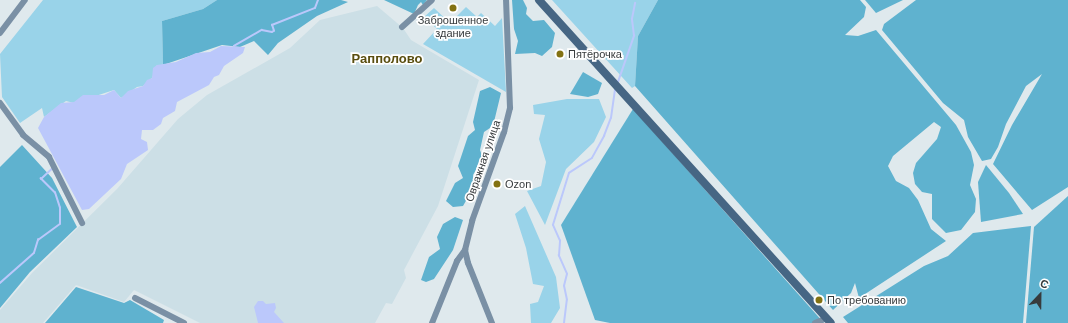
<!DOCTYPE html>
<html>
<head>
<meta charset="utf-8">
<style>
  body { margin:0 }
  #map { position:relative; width:1068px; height:323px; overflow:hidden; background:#dfe9ed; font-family:Helvetica,sans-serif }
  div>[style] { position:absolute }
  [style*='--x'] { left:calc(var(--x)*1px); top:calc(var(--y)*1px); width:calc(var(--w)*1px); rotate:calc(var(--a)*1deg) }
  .built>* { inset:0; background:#ccdfe6 }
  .green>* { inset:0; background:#99d3e9 }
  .forest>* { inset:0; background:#5fb2cf }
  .water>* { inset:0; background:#bbc8fb }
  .stream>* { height:1.5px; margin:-0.75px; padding:0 0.75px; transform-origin:0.75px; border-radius:0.75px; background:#bbc8fb }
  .street>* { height:6px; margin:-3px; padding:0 3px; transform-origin:3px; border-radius:3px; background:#7a90a5 }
  .secondary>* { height:8px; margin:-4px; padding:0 4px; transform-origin:4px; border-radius:4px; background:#466684 }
  .dots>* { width:11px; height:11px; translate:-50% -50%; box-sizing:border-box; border:2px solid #fff; border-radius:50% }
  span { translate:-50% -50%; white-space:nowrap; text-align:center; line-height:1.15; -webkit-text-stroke:3.5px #fff; paint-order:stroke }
  .poi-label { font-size:11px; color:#373b3d }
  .left { translate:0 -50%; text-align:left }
  .street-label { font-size:11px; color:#373b3d }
  .quarter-label { font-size:13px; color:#5a4e0f; font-weight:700 }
  .north { position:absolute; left:1020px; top:275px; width:40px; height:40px; -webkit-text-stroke:3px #fff; paint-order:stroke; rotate:22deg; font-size:11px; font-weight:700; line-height:16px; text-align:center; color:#373b3d }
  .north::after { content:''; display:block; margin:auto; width:14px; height:18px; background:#373b3d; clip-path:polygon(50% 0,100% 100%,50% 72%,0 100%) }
</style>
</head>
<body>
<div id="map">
  <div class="built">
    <div style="clip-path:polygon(377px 6px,403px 28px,411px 40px,479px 80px,438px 206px,404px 270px,406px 278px,392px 304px,386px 303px,375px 323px,200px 323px,134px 290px,124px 302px,76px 285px,43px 323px,0 323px,0 310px,32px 273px,117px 189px,178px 119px,207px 95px,290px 48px,320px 20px)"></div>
  </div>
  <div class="green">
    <div style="clip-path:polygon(43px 0,217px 0,203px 9px,162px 21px,163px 65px,157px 65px,152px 78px,143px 86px,137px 87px,121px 98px,114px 90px,74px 103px,66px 101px,44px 117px,42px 108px,20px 123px,2px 97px,0 54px)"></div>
    <div style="clip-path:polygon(552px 0,658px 0,638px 36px,635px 86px,632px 88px)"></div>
    <div style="clip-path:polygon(466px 7px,477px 17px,481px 13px,495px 26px,502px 18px,506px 92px,423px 44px,437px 29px,424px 17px,434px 8px,450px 23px)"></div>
    <div style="clip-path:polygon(567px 99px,599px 99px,606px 117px,594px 142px,566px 169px,545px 225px,527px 191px,541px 186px,546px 162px,539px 139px,545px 115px,534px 114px,533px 105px)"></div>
    <div style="clip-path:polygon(525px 206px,556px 277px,560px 308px,551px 323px,531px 323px,530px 304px,538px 302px,544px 286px,533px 284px,526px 248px,515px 214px)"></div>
  </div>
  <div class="forest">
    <div style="clip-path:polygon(217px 0,341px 0,348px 2px,317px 16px,278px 43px,268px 55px,254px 41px,240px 47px,222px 45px,163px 65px,162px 21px,203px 9px)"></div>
    <div style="clip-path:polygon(384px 0,427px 0,423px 5px,421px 2px,418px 5px,414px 14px)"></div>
    <div style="clip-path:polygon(512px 0,523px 0,527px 8px,526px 14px,533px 21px,544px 20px,555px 33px,552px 47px,542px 56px,535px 53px,515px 54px,518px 41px,514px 29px)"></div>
    <div style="clip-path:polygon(658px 0,860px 0,866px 7px,864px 17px,845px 35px,858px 36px,876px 30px,956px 125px,971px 152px,974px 165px,970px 185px,976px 199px,975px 212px,961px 230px,946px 233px,932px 219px,932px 194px,922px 192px,915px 184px,913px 173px,916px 163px,937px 139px,941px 127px,934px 122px,893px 156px,888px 166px,896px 181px,909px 188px,918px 200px,931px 229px,946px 241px,859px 298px,855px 283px,851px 293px,833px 310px,635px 86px,638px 36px)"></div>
    <div style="clip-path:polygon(865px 0,903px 0,876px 13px)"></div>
    <div style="clip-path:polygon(916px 0,1068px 0,1068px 187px,1032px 210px,993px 164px,1012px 125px,1042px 74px,1026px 86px,1006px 124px,998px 147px,991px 159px,982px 161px,968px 137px,964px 120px,943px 103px,882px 30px,884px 24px)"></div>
    <div style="clip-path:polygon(583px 72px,602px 83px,598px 94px,588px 97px,570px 94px)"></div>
    <div style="clip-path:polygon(490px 87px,501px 93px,493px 126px,484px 132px,480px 150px,483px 158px,473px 175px,475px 185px,463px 206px,453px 207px,446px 201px,455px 183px,463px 178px,458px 166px,468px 136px,475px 130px,473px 122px,480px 91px)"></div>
    <div style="clip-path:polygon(633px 109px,824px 323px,610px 323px,595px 320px,561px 225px)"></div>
    <div style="clip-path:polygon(22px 145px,52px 178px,77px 227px,30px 272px,0 308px,0 167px)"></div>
    <div style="clip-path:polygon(986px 165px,1009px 193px,1023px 214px,981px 222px,978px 182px)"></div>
    <div style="clip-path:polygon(1068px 196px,1068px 323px,1026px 323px,1034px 227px)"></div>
    <div style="clip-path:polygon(455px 217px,463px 220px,453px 250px,434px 279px,426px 282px,421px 280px,429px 257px,440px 249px,437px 237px,443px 224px)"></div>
    <div style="clip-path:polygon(1031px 226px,1023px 323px,848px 323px,843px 317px,924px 266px,948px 256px,973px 233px)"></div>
    <div style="clip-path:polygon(76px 287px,124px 303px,130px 300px,164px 320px,163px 323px,45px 323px)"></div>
  </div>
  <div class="water">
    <div style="clip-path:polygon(221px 46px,245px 47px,243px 53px,224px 66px,219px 75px,214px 77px,209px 85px,177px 102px,175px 111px,163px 118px,161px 124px,153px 130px,142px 130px,141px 139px,147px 142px,148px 150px,127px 164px,121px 179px,89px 209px,82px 210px,38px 128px,44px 117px,61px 103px,74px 102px,83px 95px,104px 95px,114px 90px,121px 98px,128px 91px,143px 86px,147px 80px,152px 78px,153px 68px,157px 65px,176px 62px,196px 53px,210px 52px)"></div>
    <div style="clip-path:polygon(258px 301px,263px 301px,266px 304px,275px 303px,276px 308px,274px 312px,284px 323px,258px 323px,254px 307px)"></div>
  </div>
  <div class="stream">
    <div style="--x:234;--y:46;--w:32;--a:-30"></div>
    <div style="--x:262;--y:30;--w:10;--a:11"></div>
    <div style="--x:272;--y:32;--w:2;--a:-27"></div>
    <div style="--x:274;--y:31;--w:6;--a:-108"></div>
    <div style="--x:272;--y:25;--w:46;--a:-21.6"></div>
    <div style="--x:315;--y:8;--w:9;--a:-69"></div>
    <div style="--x:618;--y:82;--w:49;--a:-70.8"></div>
    <div style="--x:634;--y:36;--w:17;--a:-97"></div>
    <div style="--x:632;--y:19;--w:16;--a:-79"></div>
    <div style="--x:0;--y:283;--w:45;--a:-41.4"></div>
    <div style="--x:34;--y:253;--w:14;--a:-73"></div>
    <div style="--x:38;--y:240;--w:27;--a:-36"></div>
    <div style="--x:60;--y:224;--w:16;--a:-90"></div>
    <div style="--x:60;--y:208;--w:16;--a:-108"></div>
    <div style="--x:55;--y:193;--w:20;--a:-135"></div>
    <div style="--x:41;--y:179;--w:16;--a:-43"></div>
    <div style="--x:564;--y:323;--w:23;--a:-83"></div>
    <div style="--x:567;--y:300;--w:14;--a:-102"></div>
    <div style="--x:564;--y:286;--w:12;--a:-76"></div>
    <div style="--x:567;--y:274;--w:20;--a:-114"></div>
    <div style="--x:559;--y:256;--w:15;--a:-86"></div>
    <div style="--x:560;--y:241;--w:17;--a:-114"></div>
    <div style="--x:553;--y:225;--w:54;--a:-72.9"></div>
    <div style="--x:569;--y:173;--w:27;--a:-33"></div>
    <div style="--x:592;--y:158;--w:25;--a:-61"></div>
    <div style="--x:604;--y:136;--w:19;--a:-69"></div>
    <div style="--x:611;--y:118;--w:29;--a:-82"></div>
  </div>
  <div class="street">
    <div style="--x:402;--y:27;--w:40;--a:-42"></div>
    <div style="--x:0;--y:33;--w:41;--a:-52.9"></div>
    <div style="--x:0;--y:103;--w:39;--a:54"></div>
    <div style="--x:23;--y:135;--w:34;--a:40"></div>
    <div style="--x:49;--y:157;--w:74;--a:63.4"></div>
    <div style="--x:135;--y:298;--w:55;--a:27"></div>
    <div style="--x:432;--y:323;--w:67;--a:-68"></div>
    <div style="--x:457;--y:261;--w:14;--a:-54"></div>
    <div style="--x:492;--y:323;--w:65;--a:-111.8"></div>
    <div style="--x:468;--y:263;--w:13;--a:-103"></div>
    <div style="--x:465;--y:250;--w:30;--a:-76"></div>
    <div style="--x:472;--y:221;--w:95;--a:-70.2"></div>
    <div style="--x:504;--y:132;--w:25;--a:-76"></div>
    <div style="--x:510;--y:108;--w:108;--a:-92.1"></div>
    <div style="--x:815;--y:323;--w:13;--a:-23"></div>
  </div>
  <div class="secondary">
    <div style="--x:539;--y:0;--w:435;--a:47.9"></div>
  </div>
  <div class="dots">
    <div style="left:453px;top:8px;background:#837213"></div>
    <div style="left:560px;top:54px;background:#837213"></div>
    <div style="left:497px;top:184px;background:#837213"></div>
    <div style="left:819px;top:300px;background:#837213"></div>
  </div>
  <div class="poi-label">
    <span style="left:453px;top:27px">Заброшенное<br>здание</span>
    <span class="left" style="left:568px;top:54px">Пятёрочка</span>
    <span class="left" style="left:505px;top:184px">Ozon</span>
    <span class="left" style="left:827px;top:300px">По требованию</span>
  </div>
  <div class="street-label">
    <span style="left:483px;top:161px;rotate:-71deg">Овражная улица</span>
  </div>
  <div class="quarter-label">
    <span style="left:387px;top:59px">Рапполово</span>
  </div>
  <div class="north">С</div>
</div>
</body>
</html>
